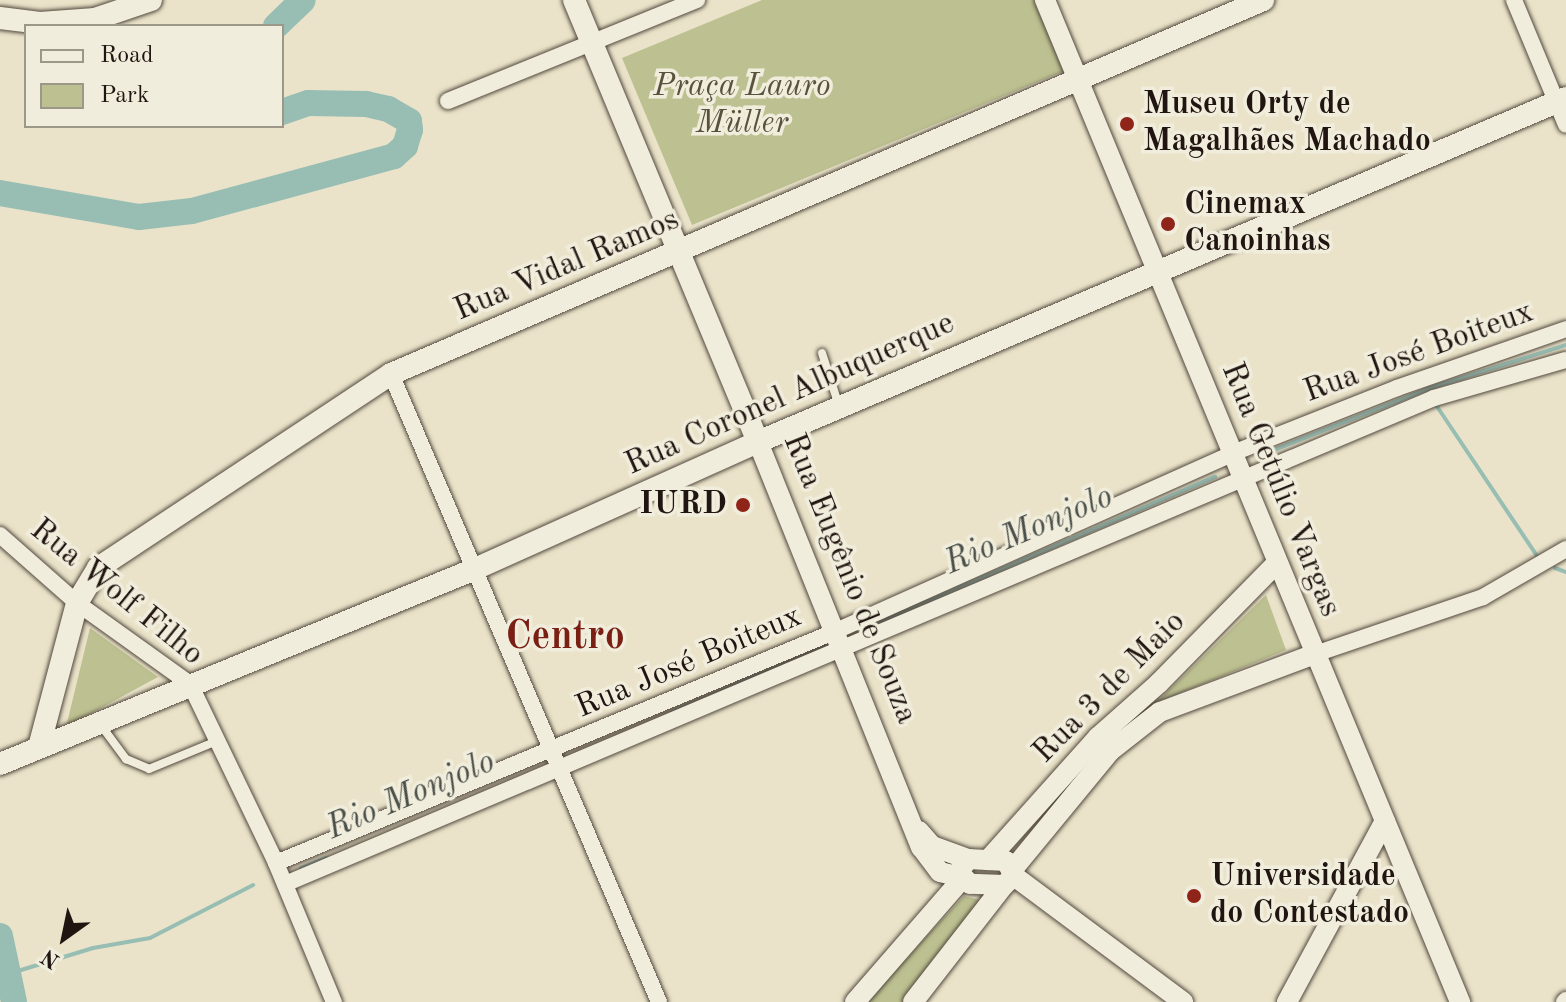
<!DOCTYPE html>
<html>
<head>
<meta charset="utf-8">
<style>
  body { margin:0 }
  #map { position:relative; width:1566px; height:1002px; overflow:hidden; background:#eae3c9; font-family:"Old Standard TT",serif }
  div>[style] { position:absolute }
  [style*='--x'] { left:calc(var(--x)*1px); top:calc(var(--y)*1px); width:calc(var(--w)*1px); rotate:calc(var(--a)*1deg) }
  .green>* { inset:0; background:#bdc191 }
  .stream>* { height:4px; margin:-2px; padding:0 2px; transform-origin:2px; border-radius:2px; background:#98beb4 }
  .river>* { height:26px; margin:-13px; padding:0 13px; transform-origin:13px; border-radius:13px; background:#98beb4 }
  .roads { filter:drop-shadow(0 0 2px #52483e) drop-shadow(0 0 2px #52483e) }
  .service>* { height:8px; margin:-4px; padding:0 4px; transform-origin:4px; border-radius:4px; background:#f1eddc }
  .minor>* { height:16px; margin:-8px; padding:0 8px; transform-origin:8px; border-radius:8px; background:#f1eddc }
  .tertiary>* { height:20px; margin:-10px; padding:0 10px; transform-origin:10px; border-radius:10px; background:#f1eddc }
  .secondary>* { height:22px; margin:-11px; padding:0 11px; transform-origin:11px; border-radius:11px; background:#f1eddc }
  .dots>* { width:22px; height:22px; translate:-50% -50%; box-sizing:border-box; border:4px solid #f1eddc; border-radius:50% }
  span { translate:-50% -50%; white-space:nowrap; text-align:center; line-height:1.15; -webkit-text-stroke:7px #f1eddc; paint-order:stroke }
  .park-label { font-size:32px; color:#57513d; font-style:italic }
  .poi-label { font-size:32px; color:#201510; font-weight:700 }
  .left { translate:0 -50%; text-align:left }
  .right { translate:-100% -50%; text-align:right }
  .street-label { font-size:32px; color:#201510 }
  .water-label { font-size:34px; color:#4a5049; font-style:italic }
  .district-label { font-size:40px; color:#7a1f14; font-weight:700 }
  .legend { position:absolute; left:24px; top:24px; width:260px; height:104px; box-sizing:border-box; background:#f1eddc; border:2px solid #9d978a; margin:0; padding:10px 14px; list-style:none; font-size:24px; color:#201510 }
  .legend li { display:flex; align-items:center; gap:16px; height:40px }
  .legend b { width:40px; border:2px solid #9d978a }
  .north { position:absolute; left:24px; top:898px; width:80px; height:80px; -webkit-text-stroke:6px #f1eddc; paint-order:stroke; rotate:213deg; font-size:22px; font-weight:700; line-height:32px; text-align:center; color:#201510 }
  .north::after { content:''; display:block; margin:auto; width:28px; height:36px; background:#201510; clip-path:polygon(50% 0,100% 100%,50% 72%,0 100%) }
</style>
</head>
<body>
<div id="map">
  <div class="green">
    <div style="clip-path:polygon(762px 0,1034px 0,1064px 71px,692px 225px,622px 58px)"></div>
    <div style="clip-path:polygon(1266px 595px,1286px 650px,1156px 703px)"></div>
    <div style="clip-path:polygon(90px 628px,158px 677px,66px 727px)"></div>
    <div style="clip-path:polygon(964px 896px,980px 900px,903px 1002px,866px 1002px)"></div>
  </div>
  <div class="stream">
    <div style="--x:1436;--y:405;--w:182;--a:56.2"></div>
    <div style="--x:1259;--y:456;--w:181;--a:-21.7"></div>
    <div style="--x:1427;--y:389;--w:146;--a:-17.6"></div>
    <div style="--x:1555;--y:568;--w:12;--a:20"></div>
    <div style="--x:861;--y:630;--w:386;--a:-23.4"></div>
    <div style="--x:672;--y:712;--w:166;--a:-23"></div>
    <div style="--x:301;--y:868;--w:27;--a:-22"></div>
    <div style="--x:8;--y:974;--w:89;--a:-17"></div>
    <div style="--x:93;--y:948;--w:58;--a:-10"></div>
    <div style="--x:150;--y:938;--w:116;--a:-27.2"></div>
  </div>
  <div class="river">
    <div style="--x:276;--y:26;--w:37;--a:-44"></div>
    <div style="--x:0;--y:193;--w:141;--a:9.8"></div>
    <div style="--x:139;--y:217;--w:53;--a:-6.5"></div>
    <div style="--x:192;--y:211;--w:209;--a:-15.2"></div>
    <div style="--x:394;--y:156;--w:15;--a:-42"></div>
    <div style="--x:405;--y:146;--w:17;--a:-73"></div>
    <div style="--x:410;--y:130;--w:9;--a:-96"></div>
    <div style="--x:409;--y:121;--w:24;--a:-150"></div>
    <div style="--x:388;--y:109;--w:23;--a:-167"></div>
    <div style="--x:366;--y:104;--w:58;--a:-179"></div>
    <div style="--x:308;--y:103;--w:28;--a:161"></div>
    <div style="--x:0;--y:936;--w:67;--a:78"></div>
  </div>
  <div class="roads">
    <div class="service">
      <div style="--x:822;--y:353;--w:56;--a:72.2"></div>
      <div style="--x:100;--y:724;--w:44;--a:53.4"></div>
      <div style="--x:126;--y:759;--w:25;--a:23"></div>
      <div style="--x:149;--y:769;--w:74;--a:-22.4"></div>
    </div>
    <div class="minor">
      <div style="--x:1514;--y:0;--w:135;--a:67.4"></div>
      <div style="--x:448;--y:101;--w:269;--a:-22.1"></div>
      <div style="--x:391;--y:374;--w:683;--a:66.89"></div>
      <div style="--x:0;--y:535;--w:103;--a:41.4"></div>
      <div style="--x:77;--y:603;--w:139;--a:35.6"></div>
      <div style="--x:190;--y:684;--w:199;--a:64.3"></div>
      <div style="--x:276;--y:863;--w:151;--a:67.4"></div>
      <div style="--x:1315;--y:654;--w:177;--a:-18.7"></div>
      <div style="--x:1483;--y:597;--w:96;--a:-30"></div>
      <div style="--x:276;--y:863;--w:606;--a:-22.5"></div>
      <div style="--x:836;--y:631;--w:435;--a:-24.1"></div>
      <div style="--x:1233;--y:453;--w:176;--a:-21.6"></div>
      <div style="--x:1397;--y:388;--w:179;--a:-19.2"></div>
      <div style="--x:285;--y:884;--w:1248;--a:-22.93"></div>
      <div style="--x:1434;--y:398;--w:137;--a:-16.1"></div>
      <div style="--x:1564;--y:1002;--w:3;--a:-45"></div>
    </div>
    <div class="tertiary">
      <div style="--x:1045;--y:0;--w:1085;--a:67.5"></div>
      <div style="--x:758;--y:442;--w:437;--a:68.1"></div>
      <div style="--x:921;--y:847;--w:31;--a:53"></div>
      <div style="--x:940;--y:872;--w:22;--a:13"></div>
      <div style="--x:919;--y:831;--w:20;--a:49"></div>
      <div style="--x:932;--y:846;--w:38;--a:20"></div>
      <div style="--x:968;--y:859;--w:38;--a:3"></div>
      <div style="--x:1006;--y:861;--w:17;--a:62"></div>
      <div style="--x:1014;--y:876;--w:13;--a:138"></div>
      <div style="--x:1004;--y:885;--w:34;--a:-178"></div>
      <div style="--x:970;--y:884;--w:16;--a:-133"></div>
      <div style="--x:959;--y:872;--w:16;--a:-55"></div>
      <div style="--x:988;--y:860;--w:165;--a:-48.2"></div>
      <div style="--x:1098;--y:737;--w:81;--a:-41.5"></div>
      <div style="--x:1159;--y:683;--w:168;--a:-45.5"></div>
      <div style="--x:1014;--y:868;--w:151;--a:-50.6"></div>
      <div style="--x:1110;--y:751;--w:63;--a:-38"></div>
      <div style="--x:1160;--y:712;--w:165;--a:-20.5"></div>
      <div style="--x:1014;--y:876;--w:211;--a:36.7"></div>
      <div style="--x:855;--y:1002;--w:163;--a:-49"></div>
      <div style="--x:913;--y:1002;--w:148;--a:-52.1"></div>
      <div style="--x:1287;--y:1002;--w:206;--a:-61.6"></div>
    </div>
    <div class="secondary">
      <div style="--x:574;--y:0;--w:479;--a:67.4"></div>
      <div style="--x:0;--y:18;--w:40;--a:7.1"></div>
      <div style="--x:40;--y:23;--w:55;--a:-4.2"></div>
      <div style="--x:95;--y:19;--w:59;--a:-18.7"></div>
      <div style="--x:39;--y:747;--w:149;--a:-75.2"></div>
      <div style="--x:77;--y:603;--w:41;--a:-59"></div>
      <div style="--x:98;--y:568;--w:351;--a:-33.5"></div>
      <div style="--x:391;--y:374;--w:949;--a:-23.21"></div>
      <div style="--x:0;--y:764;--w:513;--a:-22.32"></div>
      <div style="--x:475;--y:569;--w:310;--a:-24.2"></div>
      <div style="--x:758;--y:442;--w:878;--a:-23.06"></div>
    </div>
  </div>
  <div class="dots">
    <div style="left:1127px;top:124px;background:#8f2418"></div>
    <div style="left:1168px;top:224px;background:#8f2418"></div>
    <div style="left:743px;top:505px;background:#8f2418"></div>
    <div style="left:1194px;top:896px;background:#8f2418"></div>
  </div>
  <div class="park-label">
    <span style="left:742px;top:106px">Praça Lauro<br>Müller</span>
  </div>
  <div class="poi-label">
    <span class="left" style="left:1143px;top:124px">Museu Orty de<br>Magalhães Machado</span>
    <span class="left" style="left:1184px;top:224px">Cinemax<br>Canoinhas</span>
    <span class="right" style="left:727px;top:505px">IURD</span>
    <span class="left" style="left:1210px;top:896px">Universidade<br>do Contestado</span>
  </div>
  <div class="street-label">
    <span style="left:567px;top:266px;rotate:-23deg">Rua Vidal Ramos</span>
    <span style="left:1419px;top:353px;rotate:-20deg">Rua José Boiteux</span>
    <span style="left:790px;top:395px;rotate:-24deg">Rua Coronel Albuquerque</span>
    <span style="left:1280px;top:490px;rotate:68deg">Rua Getúlio Vargas</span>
    <span style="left:849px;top:579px;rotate:68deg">Rua Eugênio de Souza</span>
    <span style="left:116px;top:593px;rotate:39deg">Rua Wolf Filho</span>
    <span style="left:689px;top:663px;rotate:-23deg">Rua José Boiteux</span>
    <span style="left:1110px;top:688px;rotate:-45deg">Rua 3 de Maio</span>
  </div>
  <div class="water-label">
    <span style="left:1029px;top:531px;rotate:-23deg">Rio Monjolo</span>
    <span style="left:411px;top:796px;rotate:-23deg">Rio Monjolo</span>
  </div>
  <div class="district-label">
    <span style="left:565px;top:638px">Centro</span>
  </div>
  <ul class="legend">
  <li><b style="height:10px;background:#f1eddc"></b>Road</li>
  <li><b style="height:22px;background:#bdc191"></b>Park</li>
  </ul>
  <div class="north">N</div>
</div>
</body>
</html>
